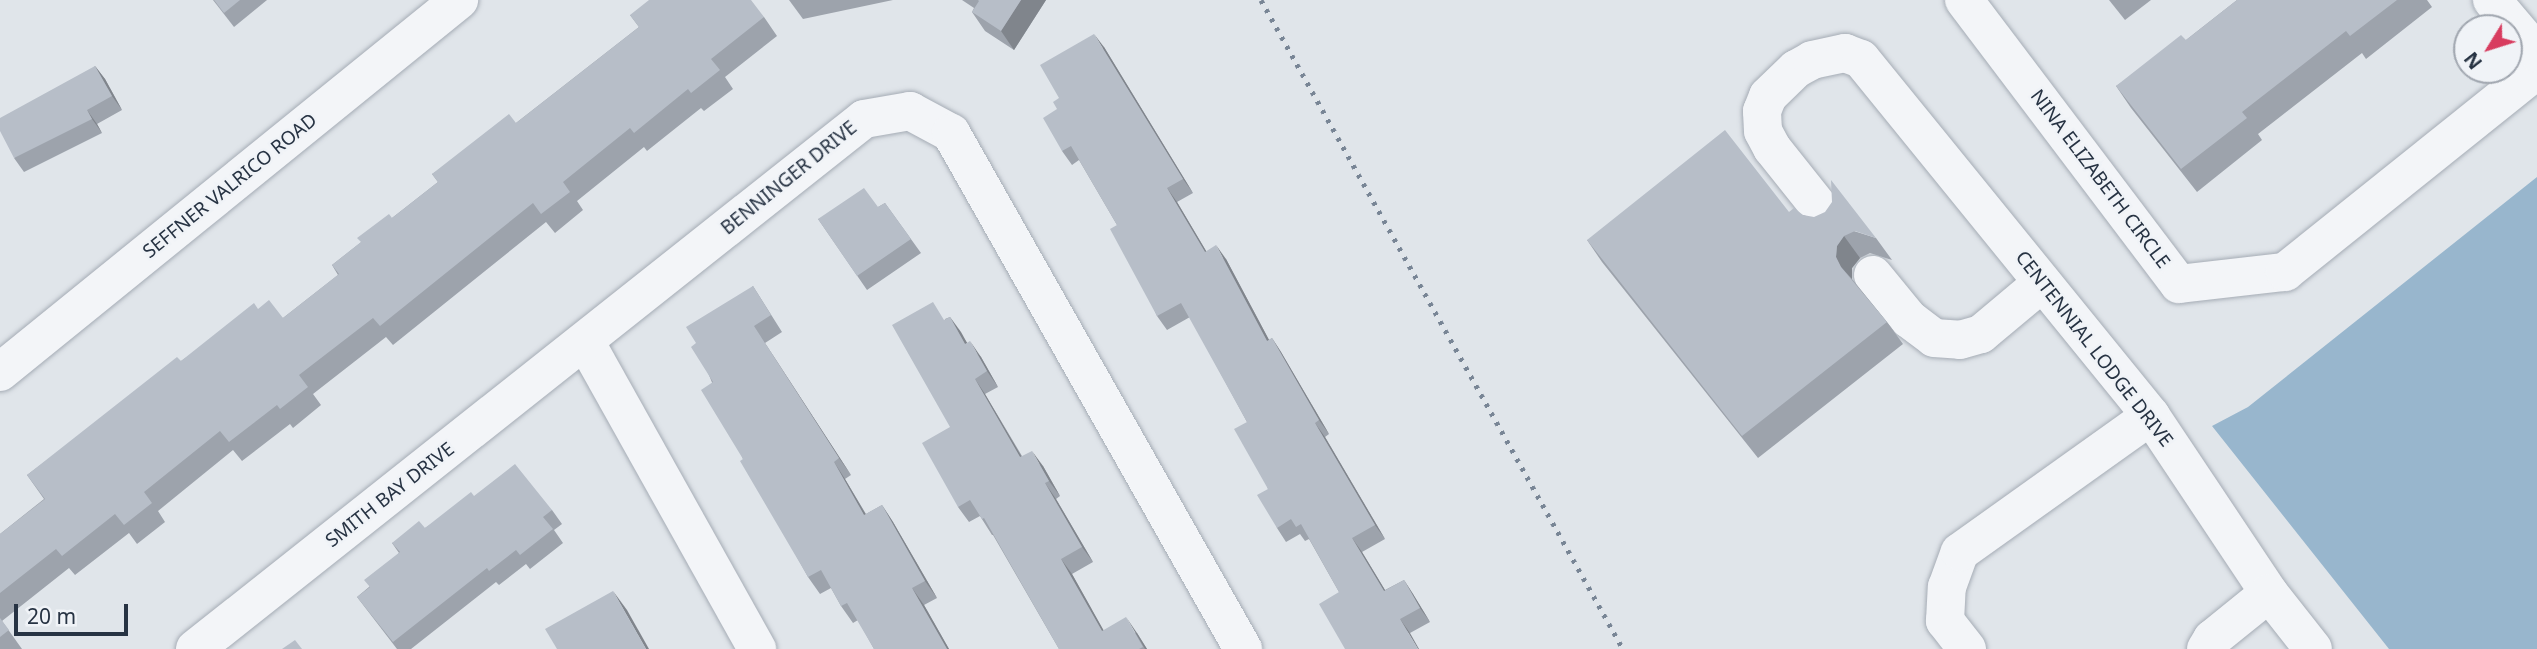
<!DOCTYPE html>
<html>
<head>
<meta charset="utf-8">
<style>
  body { margin:0 }
  #map { position:relative; width:2537px; height:649px; overflow:hidden; background:#e0e5ea; font-family:"Noto Sans",sans-serif }
  div>[style] { position:absolute }
  [style*='--x'] { left:calc(var(--x)*1px); top:calc(var(--y)*1px); width:calc(var(--w)*1px); rotate:calc(var(--a)*1deg) }
  .water>* { inset:0; background:#98b6cd }
  .roads { filter:drop-shadow(0 0 2px #a5acb5) drop-shadow(0 0 2px #a5acb5) }
  .minor>* { height:38px; margin:-19px; padding:0 19px; transform-origin:19px; border-radius:19px; background:#f3f5f8 }
  .rail>* { height:5px; margin-top:-2.5px; transform-origin:0; background:repeating-linear-gradient(90deg,#788595 0 3.5px,transparent 0 10.5px) }
  .wall>* { inset:0; background:#9da3ac }
  .shaded-wall>* { inset:0; background:#80858c }
  .building>* { inset:0; background:#b7bec8 }
  span { translate:-50% -50%; white-space:nowrap; text-align:center; line-height:1.15; -webkit-text-stroke:5px #f0f3f7; paint-order:stroke }
  .street-label { font-size:19px; color:#273343 }
  .north { position:absolute; left:2453px; top:14px; width:70px; height:70px; box-sizing:border-box; background:#f0f3f7; border:2px solid #a0a6af; border-radius:50%; rotate:232deg; font-size:19px; font-weight:700; line-height:28px; text-align:center; color:#273343 }
  .north::after { content:''; display:block; margin:auto; width:24px; height:32px; background:#d83c5f; clip-path:polygon(50% 0,100% 100%,50% 72%,0 100%) }
  .scale { position:absolute; left:14px; top:604px; width:114px; height:32px; box-sizing:border-box; border:4px solid #273343; border-top:0; padding-left:9px; font-size:21px; line-height:24px; white-space:nowrap; color:#273343; -webkit-text-stroke:5px #f0f3f7; paint-order:stroke }
</style>
</head>
<body>
<div id="map">
  <div class="water">
    <div style="clip-path:polygon(2537px 177px,2537px 649px,2389px 649px,2212px 426px,2248px 407px)"></div>
  </div>
  <div class="roads">
    <div class="minor">
      <div style="--x:1964;--y:0;--w:356;--a:52.9"></div>
      <div style="--x:2179;--y:284;--w:107;--a:-6.5"></div>
      <div style="--x:2285;--y:272;--w:323;--a:-38.7"></div>
      <div style="--x:2492;--y:0;--w:70;--a:49.7"></div>
      <div style="--x:1827;--y:217;--w:88;--a:-128.6"></div>
      <div style="--x:1772;--y:148;--w:19;--a:-118"></div>
      <div style="--x:1763;--y:131;--w:20;--a:-93"></div>
      <div style="--x:1762;--y:111;--w:16;--a:-68"></div>
      <div style="--x:1768;--y:96;--w:39;--a:-44"></div>
      <div style="--x:1796;--y:69;--w:18;--a:-29"></div>
      <div style="--x:1812;--y:60;--w:34;--a:-12"></div>
      <div style="--x:1845;--y:53;--w:17;--a:21"></div>
      <div style="--x:1861;--y:59;--w:460;--a:50.9"></div>
      <div style="--x:2151;--y:416;--w:213;--a:56.3"></div>
      <div style="--x:2269;--y:593;--w:71;--a:51.8"></div>
      <div style="--x:1873;--y:275;--w:57;--a:50.7"></div>
      <div style="--x:1909;--y:319;--w:31;--a:37"></div>
      <div style="--x:1934;--y:338;--w:26;--a:4"></div>
      <div style="--x:1960;--y:340;--w:22;--a:-16"></div>
      <div style="--x:1981;--y:334;--w:80;--a:-39.9"></div>
      <div style="--x:585;--y:341;--w:353;--a:60.8"></div>
      <div style="--x:0;--y:372;--w:591;--a:-39.02"></div>
      <div style="--x:195;--y:649;--w:853;--a:-38.39"></div>
      <div style="--x:864;--y:119;--w:47;--a:-9.9"></div>
      <div style="--x:910;--y:111;--w:47;--a:28.2"></div>
      <div style="--x:951;--y:133;--w:593;--a:60.49"></div>
      <div style="--x:1967;--y:649;--w:36;--a:-128"></div>
      <div style="--x:1945;--y:621;--w:34;--a:-87"></div>
      <div style="--x:1947;--y:587;--w:37;--a:-70"></div>
      <div style="--x:1960;--y:552;--w:234;--a:-35.5"></div>
      <div style="--x:2206;--y:649;--w:12;--a:-59"></div>
      <div style="--x:2212;--y:639;--w:73;--a:-38.9"></div>
    </div>
  </div>
  <div class="rail">
    <div style="--x:1261;--y:0;--w:743;--a:60.85"></div>
  </div>
  <div class="wall">
    <div style="clip-path:polygon(213px 0,267px 0,234px 27px)"></div>
    <div style="clip-path:polygon(789px 0,893px 0,803px 19px)"></div>
    <div style="clip-path:polygon(962px 0,1046px 0,1014px 50px,985px 31px,972px 12px,974px 8px)"></div>
    <div style="clip-path:polygon(2109px 0,2151px 0,2125px 20px)"></div>
    <div style="clip-path:polygon(2237px 0,2427px 0,2432px 7px,2366px 59px,2362px 53px,2258px 134px,2262px 140px,2197px 192px,2131px 108px,2116px 86px,2186px 40px)"></div>
    <div style="clip-path:polygon(630px 15px,764px 17px,777px 36px,725px 77px,733px 89px,704px 111px,701px 108px,647px 151px,644px 147px,577px 201px,583px 210px,555px 233px,546px 222px,393px 345px,386px 337px,313px 394px,321px 405px,293px 428px,290px 424px,242px 461px,233px 450px,158px 511px,165px 522px,137px 544px,129px 533px,75px 575px,69px 568px,2px 621px,22px 649px,0 649px,0 534px,44px 499px,27px 475px,181px 361px,258px 309px,283px 318px,338px 275px,332px 265px,438px 182px,432px 174px,516px 123px,639px 27px)"></div>
    <div style="clip-path:polygon(1104px 47px,1193px 193px,1177px 202px,1206px 251px,1226px 259px,1269px 340px,1272px 338px,1281px 352px,1329px 434px,1325px 437px,1385px 539px,1362px 552px,1385px 590px,1404px 580px,1413px 594px,1430px 622px,1410px 633px,1339px 592px,1309px 539px,1305px 541px,1300px 534px,1286px 542px,1277px 528px,1268px 489px,1247px 422px,1190px 317px,1167px 330px,1157px 316px,1117px 225px,1079px 160px,1072px 165px,1062px 151px,1057px 109px,1059px 98px)"></div>
    <div style="clip-path:polygon(95px 66px,105px 79px,122px 110px,97px 124px,102px 133px,24px 172px,14px 158px)"></div>
    <div style="clip-path:polygon(885px 203px,921px 253px,867px 290px,818px 219px,878px 207px)"></div>
    <div style="clip-path:polygon(1789px 212px,1803px 215px,1876px 238px,1892px 260px,1870px 253px,1860px 258px,1852px 268px,1852px 279px,1887px 322px,1903px 344px,1758px 458px,1602px 262px,1587px 240px)"></div>
    <div style="clip-path:polygon(753px 286px,782px 332px,765px 343px,851px 475px,845px 479px,866px 514px,882px 505px,893px 522px,937px 598px,924px 605px,949px 649px,874px 649px,858px 620px,853px 623px,841px 606px,831px 588px,820px 594px,808px 577px,743px 459px,696px 343px)"></div>
    <div style="clip-path:polygon(950px 317px,967px 343px,981px 357px,998px 387px,985px 394px,1022px 456px,1043px 466px,1060px 496px,1056px 499px,1093px 562px,1072px 574px,1103px 630px,1137px 633px,1147px 649px,1059px 649px,993px 535px,992px 535px,980px 516px,969px 522px,958px 507px,945px 319px)"></div>
    <div style="clip-path:polygon(474px 496px,552px 510px,562px 524px,554px 530px,563px 543px,530px 569px,526px 564px,499px 585px,496px 582px,411px 649px,397px 649px,357px 597px,369px 587px,399px 553px,392px 543px,425px 528px)"></div>
  </div>
  <div class="shaded-wall">
    <div style="clip-path:polygon(1021px 0,1046px 0,1014px 50px,1001px 31px)"></div>
    <div style="clip-path:polygon(1094px 34px,1104px 47px,1193px 193px,1183px 179px)"></div>
    <div style="clip-path:polygon(95px 66px,105px 79px,122px 110px,112px 96px)"></div>
    <div style="clip-path:polygon(87px 110px,97px 124px,102px 133px,92px 119px)"></div>
    <div style="clip-path:polygon(1167px 188px,1177px 202px,1215px 266px,1205px 252px)"></div>
    <div style="clip-path:polygon(1844px 236px,1860px 258px,1852px 268px,1852px 279px,1841px 267px,1836px 257px,1837px 246px)"></div>
    <div style="clip-path:polygon(1216px 245px,1226px 259px,1277px 355px,1267px 341px)"></div>
    <div style="clip-path:polygon(950px 317px,961px 332px,976px 359px,965px 344px)"></div>
    <div style="clip-path:polygon(754px 326px,765px 343px,851px 475px,839px 458px)"></div>
    <div style="clip-path:polygon(1272px 338px,1281px 352px,1329px 434px,1319px 420px)"></div>
    <div style="clip-path:polygon(970px 341px,981px 357px,998px 387px,987px 371px)"></div>
    <div style="clip-path:polygon(975px 379px,985px 394px,1031px 473px,1020px 457px)"></div>
    <div style="clip-path:polygon(1315px 423px,1325px 437px,1385px 539px,1375px 525px)"></div>
    <div style="clip-path:polygon(1032px 451px,1043px 466px,1060px 496px,1049px 481px)"></div>
    <div style="clip-path:polygon(834px 462px,845px 479px,876px 532px,864px 515px)"></div>
    <div style="clip-path:polygon(1045px 483px,1056px 499px,1093px 562px,1082px 547px)"></div>
    <div style="clip-path:polygon(882px 505px,893px 522px,937px 598px,925px 581px)"></div>
    <div style="clip-path:polygon(1352px 538px,1362px 552px,1394px 605px,1384px 591px)"></div>
    <div style="clip-path:polygon(1061px 559px,1072px 574px,1113px 647px,1102px 631px)"></div>
    <div style="clip-path:polygon(1404px 580px,1413px 594px,1430px 622px,1420px 608px)"></div>
    <div style="clip-path:polygon(912px 588px,924px 605px,949px 649px,947px 649px)"></div>
    <div style="clip-path:polygon(613px 591px,627px 610px,649px 649px,646px 649px)"></div>
    <div style="clip-path:polygon(1126px 617px,1137px 633px,1147px 649px,1145px 649px)"></div>
    <div style="clip-path:polygon(1400px 619px,1410px 633px,1419px 649px,1418px 649px)"></div>
  </div>
  <div class="building">
    <div style="clip-path:polygon(214px 0,240px 0,224px 13px)"></div>
    <div style="clip-path:polygon(649px 0,751px 0,764px 17px,711px 59px,720px 70px,691px 93px,688px 89px,634px 133px,630px 128px,563px 182px,570px 192px,541px 214px,533px 203px,380px 326px,373px 318px,299px 375px,308px 387px,280px 409px,277px 405px,229px 442px,220px 431px,144px 492px,152px 503px,124px 525px,115px 514px,62px 556px,56px 549px,0 593px,0 534px,45px 499px,27px 475px,177px 357px,181px 361px,254px 303px,258px 309px,269px 300px,283px 318px,339px 274px,332px 265px,361px 242px,357px 238px,389px 214px,392px 218px,438px 182px,432px 174px,509px 114px,516px 123px,639px 27px,630px 15px)"></div>
    <div style="clip-path:polygon(978px 0,1021px 0,1001px 31px,972px 12px,979px 1px)"></div>
    <div style="clip-path:polygon(2237px 0,2397px 0,2350px 36px,2346px 31px,2242px 112px,2247px 118px,2181px 169px,2116px 86px,2181px 35px,2186px 40px)"></div>
    <div style="clip-path:polygon(1094px 34px,1183px 179px,1167px 188px,1205px 252px,1216px 245px,1267px 341px,1272px 338px,1319px 420px,1315px 423px,1375px 525px,1352px 538px,1384px 591px,1404px 580px,1420px 608px,1400px 619px,1418px 649px,1345px 649px,1319px 604px,1339px 592px,1301px 524px,1296px 527px,1291px 519px,1277px 528px,1257px 495px,1268px 489px,1234px 429px,1247px 422px,1181px 303px,1157px 316px,1110px 229px,1117px 225px,1071px 146px,1062px 151px,1043px 118px,1057px 109px,1053px 102px,1059px 98px,1040px 65px)"></div>
    <div style="clip-path:polygon(95px 66px,112px 96px,87px 110px,92px 119px,14px 158px,0 131px,0 118px)"></div>
    <div style="clip-path:polygon(1725px 130px,1789px 212px,1794px 208px,1803px 215px,1814px 217px,1825px 212px,1832px 202px,1831px 180px,1876px 238px,1855px 231px,1844px 236px,1837px 246px,1836px 257px,1841px 267px,1887px 322px,1742px 436px,1587px 240px)"></div>
    <div style="clip-path:polygon(864px 188px,878px 207px,885px 203px,911px 239px,857px 276px,818px 219px)"></div>
    <div style="clip-path:polygon(753px 286px,771px 315px,754px 326px,839px 458px,834px 462px,864px 515px,882px 505px,925px 581px,912px 588px,947px 649px,874px 649px,847px 603px,841px 606px,821px 570px,808px 577px,740px 461px,743px 459px,701px 390px,713px 382px,691px 347px,696px 343px,686px 327px)"></div>
    <div style="clip-path:polygon(933px 302px,944px 320px,950px 317px,965px 344px,970px 341px,987px 371px,975px 379px,1020px 457px,1032px 451px,1049px 481px,1045px 483px,1082px 547px,1061px 559px,1102px 631px,1126px 617px,1143px 647px,1139px 649px,1059px 649px,984px 518px,982px 519px,970px 500px,958px 507px,922px 443px,950px 427px,892px 325px)"></div>
    <div style="clip-path:polygon(515px 464px,552px 510px,543px 517px,553px 529px,520px 555px,516px 550px,489px 571px,487px 568px,393px 642px,357px 597px,370px 587px,364px 580px,400px 552px,392px 543px,419px 521px,425px 528px,471px 492px,474px 496px)"></div>
    <div style="clip-path:polygon(613px 591px,646px 649px,557px 649px,545px 629px)"></div>
    <div style="clip-path:polygon(0 618px,9px 630px,0 637px)"></div>
    <div style="clip-path:polygon(295px 640px,302px 649px,282px 649px)"></div>
  </div>
  <div class="street-label">
    <span style="left:789px;top:178px;rotate:-39deg">BENNINGER DRIVE</span>
    <span style="left:2100px;top:179px;rotate:53deg">NINA ELIZABETH CIRCLE</span>
    <span style="left:230px;top:186px;rotate:-39deg">SEFFNER VALRICO ROAD</span>
    <span style="left:2094px;top:349px;rotate:52deg">CENTENNIAL LODGE DRIVE</span>
    <span style="left:390px;top:495px;rotate:-38deg">SMITH BAY DRIVE</span>
  </div>
  <div class="north">N</div>
  <div class="scale">20 m</div>
</div>
</body>
</html>
